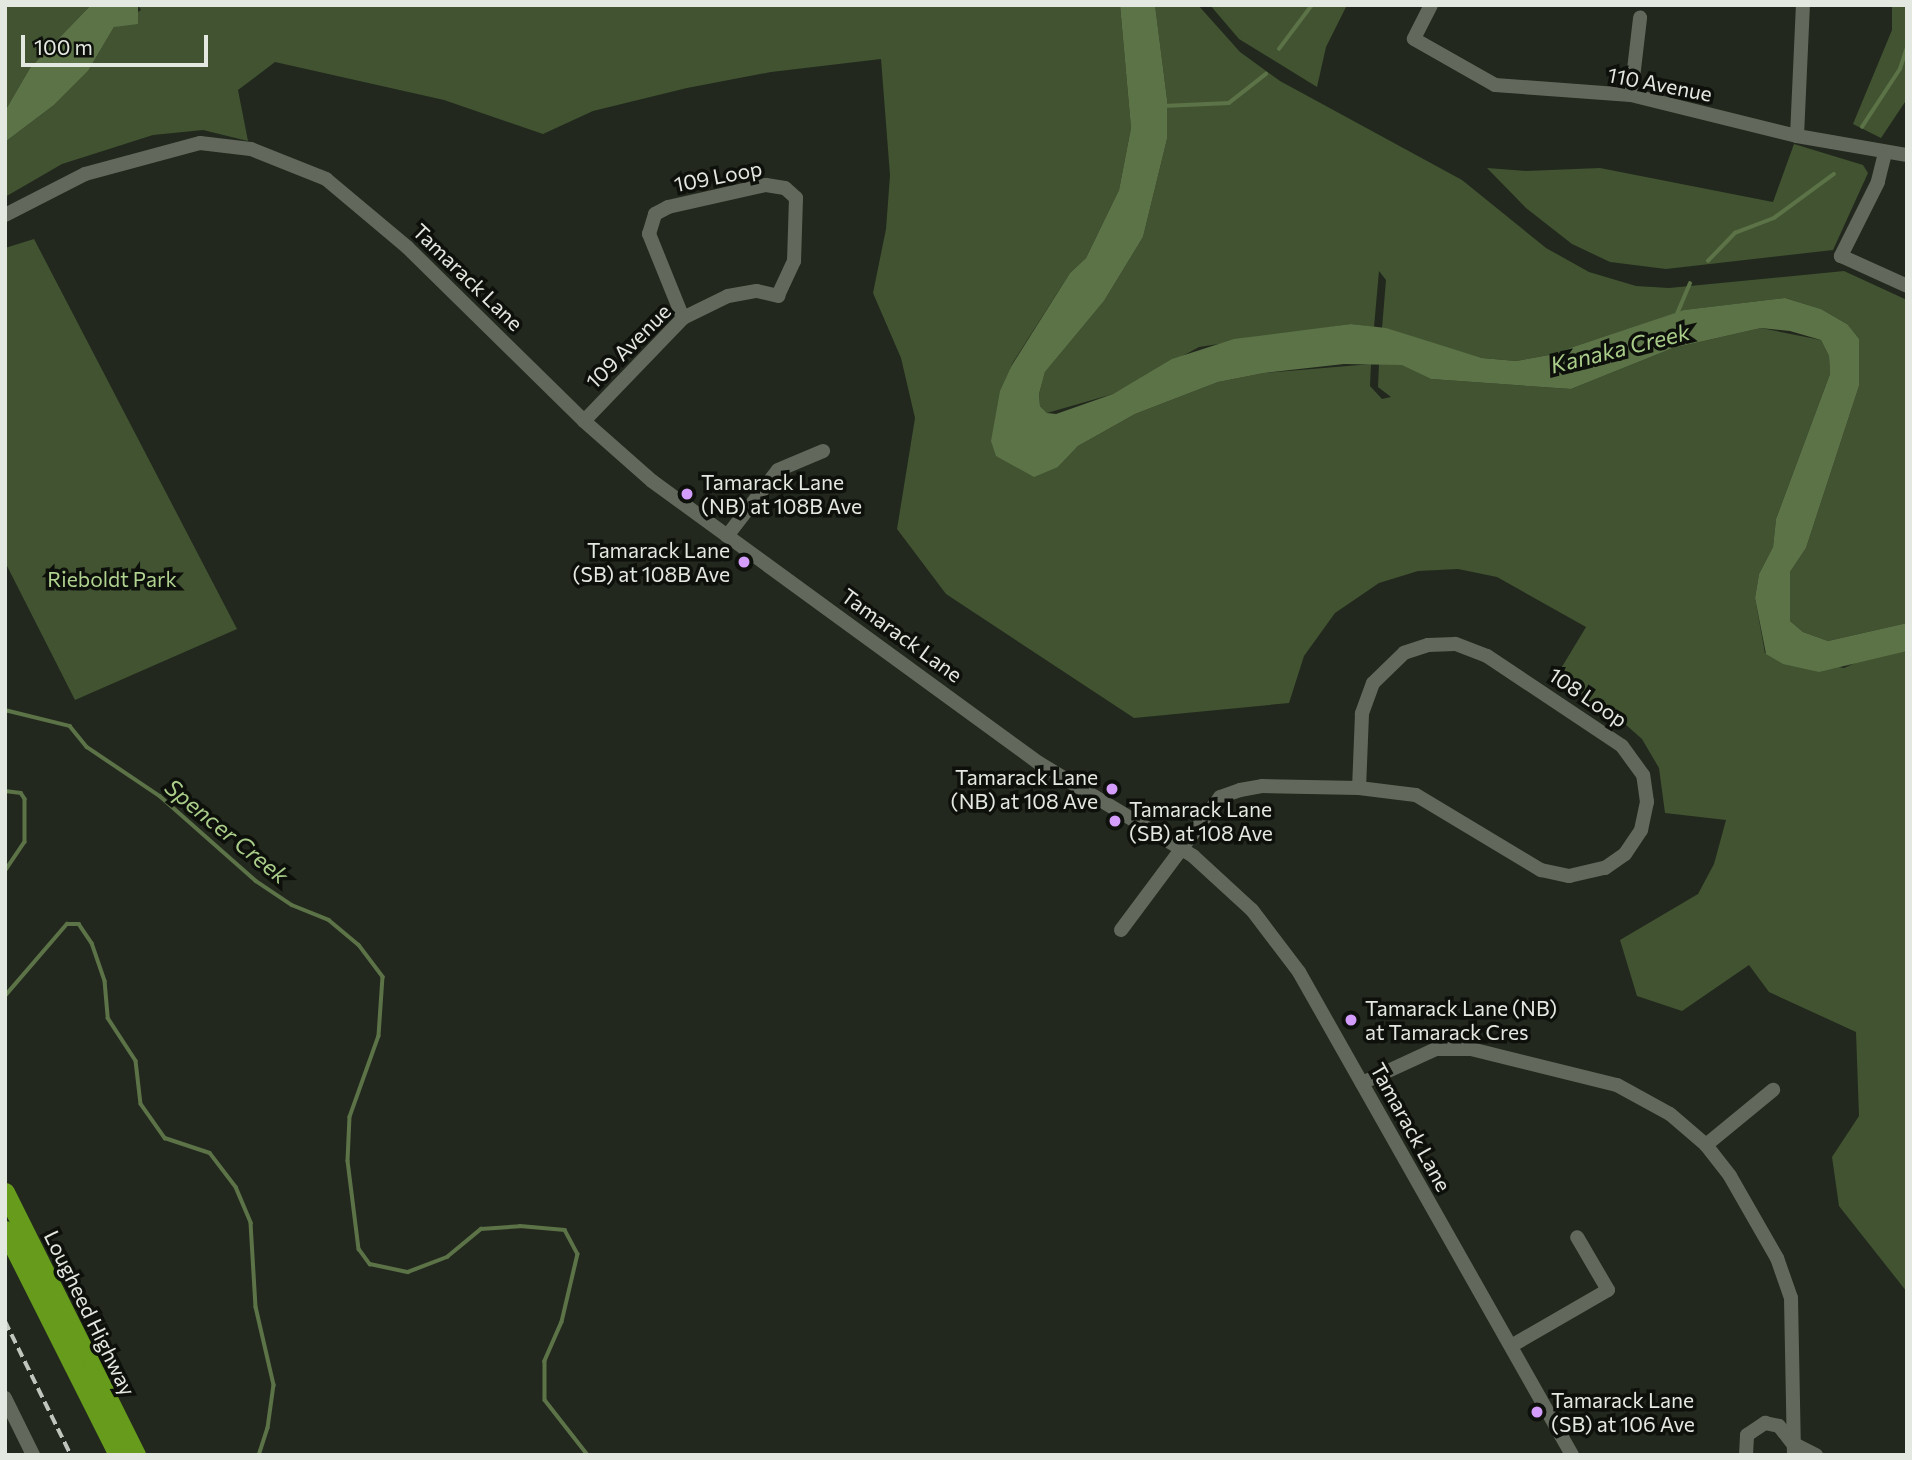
<!DOCTYPE html>
<html>
<head>
<meta charset="utf-8">
<style>
  body { margin:0 }
  #map { position:relative; width:1912px; height:1460px; overflow:hidden; background:#22281d; font-family:Commissioner,sans-serif }
  div>[style] { position:absolute }
  [style*='--x'] { left:calc(var(--x)*1px); top:calc(var(--y)*1px); width:calc(var(--w)*1px); rotate:calc(var(--a)*1deg) }
  .green>* { inset:0; background:#415331 }
  .water>* { inset:0; background:#5c7247 }
  .stream>* { height:3.5px; margin:-1.75px; padding:0 1.75px; transform-origin:1.75px; border-radius:1.75px; background:#5c7247 }
  .minor>* { height:14px; margin:-7px; padding:0 7px; transform-origin:7px; border-radius:7px; background:#62695c }
  .highway>* { height:19px; margin:-9.5px; padding:0 9.5px; transform-origin:9.5px; border-radius:9.5px; background:#669b1c }
  .rail>* { height:3.5px; margin-top:-1.75px; transform-origin:0; background:repeating-linear-gradient(90deg,#c0c5bd 0 10px,transparent 0 15px) }
  .dots>* { width:19px; height:19px; translate:-50% -50%; box-sizing:border-box; border:4px solid #0d100b; border-radius:50% }
  span { translate:-50% -50%; white-space:nowrap; text-align:center; line-height:1.15; -webkit-text-stroke:7px #0d100b; paint-order:stroke }
  .street-label { font-size:21px; color:#e3e8e0 }
  .poi-label { font-size:21px; color:#e3e8e0 }
  .left { translate:0 -50%; text-align:left }
  .right { translate:-100% -50%; text-align:right }
  .park-label { font-size:21px; color:#b0d38f }
  .water-label { font-size:23px; color:#aacd89; font-style:italic }
  .frame { position:absolute; inset:0; border:7px solid #e3e8e0; pointer-events:none }
  .scale { position:absolute; left:21px; top:35px; width:187px; height:32px; box-sizing:border-box; border:4px solid #e3e8e0; border-top:0; padding-left:9px; font-size:21px; line-height:24px; white-space:nowrap; color:#e3e8e0; -webkit-text-stroke:5px #0d100b; paint-order:stroke }
</style>
</head>
<body>
<div id="map">
  <div class="green">
    <div style="clip-path:polygon(5px 5px,91px 5px,30px 68px,5px 111px)"></div>
    <div style="clip-path:polygon(138px 5px,1120px 5px,1131px 128px,1119px 190px,1086px 258px,1070px 273px,1012px 364px,998px 409px,1058px 467px,1078px 446px,1135px 414px,1218px 382px,1264px 373px,1371px 364px,1370px 386px,1382px 399px,1391px 397px,1378px 387px,1379px 364px,1402px 364px,1431px 379px,1571px 389px,1673px 348px,1761px 328px,1821px 340px,1829px 356px,1830px 374px,1776px 519px,1773px 547px,1759px 574px,1755px 598px,1765px 653px,1844px 668px,1873px 655px,1907px 651px,1907px 1292px,1839px 1206px,1832px 1157px,1859px 1116px,1856px 1032px,1769px 992px,1749px 965px,1682px 1011px,1637px 996px,1620px 940px,1698px 894px,1714px 864px,1726px 820px,1665px 813px,1659px 768px,1642px 739px,1625px 724px,1554px 680px,1586px 627px,1497px 577px,1458px 569px,1418px 571px,1379px 583px,1335px 613px,1304px 656px,1289px 703px,1134px 718px,946px 594px,897px 529px,915px 418px,901px 358px,873px 293px,886px 229px,890px 175px,881px 59px,771px 72px,687px 88px,593px 111px,543px 134px,444px 100px,275px 62px,238px 90px,248px 141px,203px 130px,153px 135px,62px 164px,5px 197px,5px 142px,54px 105px,88px 71px,114px 27px,141px 10px)"></div>
    <div style="clip-path:polygon(1155px 5px,1198px 5px,1240px 52px,1280px 81px,1462px 180px,1546px 248px,1589px 272px,1636px 286px,1669px 288px,1844px 271px,1907px 300px,1907px 623px,1828px 641px,1803px 632px,1790px 621px,1790px 572px,1806px 548px,1859px 386px,1847px 324px,1821px 309px,1785px 298px,1685px 310px,1549px 355px,1516px 361px,1482px 358px,1382px 328px,1386px 280px,1379px 271px,1374px 327px,1351px 324px,1199px 347px,1113px 394px,1047px 413px,1040px 406px,1039px 394px,1045px 372px,1104px 301px,1143px 237px,1167px 139px,1167px 99px)"></div>
    <div style="clip-path:polygon(1210px 5px,1347px 5px,1326px 47px,1317px 87px,1239px 39px)"></div>
    <div style="clip-path:polygon(1892px 5px,1907px 5px,1907px 99px,1881px 138px,1853px 124px,1892px 30px)"></div>
    <div style="clip-path:polygon(1794px 144px,1863px 165px,1868px 173px,1833px 250px,1666px 269px,1610px 262px,1572px 244px,1526px 208px,1487px 168px,1526px 171px,1600px 168px,1773px 202px)"></div>
    <div style="clip-path:polygon(34px 239px,237px 629px,75px 700px,5px 562px,5px 248px)"></div>
  </div>
  <div class="water">
    <div style="clip-path:polygon(91px 5px,138px 5px,138px 24px,114px 27px,88px 71px,54px 105px,5px 142px,5px 111px,30px 68px)"></div>
    <div style="clip-path:polygon(1120px 5px,1155px 5px,1167px 99px,1167px 139px,1143px 237px,1104px 301px,1045px 372px,1039px 394px,1040px 406px,1047px 413px,1056px 414px,1113px 394px,1172px 359px,1234px 339px,1351px 324px,1386px 328px,1482px 358px,1516px 361px,1549px 355px,1684px 310px,1785px 298px,1821px 309px,1847px 324px,1859px 339px,1859px 386px,1806px 548px,1790px 572px,1790px 621px,1803px 632px,1828px 641px,1907px 623px,1907px 651px,1819px 672px,1783px 664px,1766px 654px,1755px 598px,1759px 574px,1773px 547px,1776px 519px,1830px 374px,1829px 356px,1821px 340px,1790px 331px,1761px 328px,1673px 348px,1571px 389px,1431px 379px,1402px 365px,1344px 364px,1264px 373px,1218px 382px,1135px 414px,1078px 446px,1058px 467px,1034px 477px,996px 456px,991px 441px,1000px 391px,1012px 365px,1070px 273px,1086px 258px,1119px 190px,1131px 128px)"></div>
  </div>
  <div class="stream">
    <div style="--x:1279;--y:49;--w:55;--a:-53.1"></div>
    <div style="--x:1163;--y:106;--w:66;--a:-2.6"></div>
    <div style="--x:1229;--y:103;--w:47;--a:-38.1"></div>
    <div style="--x:1862;--y:127;--w:69;--a:-56.8"></div>
    <div style="--x:1900;--y:69;--w:22;--a:-72"></div>
    <div style="--x:1708;--y:261;--w:39;--a:-46"></div>
    <div style="--x:1735;--y:233;--w:42;--a:-21"></div>
    <div style="--x:1774;--y:218;--w:74;--a:-36.3"></div>
    <div style="--x:1677;--y:314;--w:33;--a:-67"></div>
    <div style="--x:5;--y:710;--w:67;--a:13.8"></div>
    <div style="--x:70;--y:726;--w:27;--a:51"></div>
    <div style="--x:87;--y:747;--w:88;--a:33.9"></div>
    <div style="--x:160;--y:796;--w:128;--a:41.5"></div>
    <div style="--x:256;--y:881;--w:43;--a:33.7"></div>
    <div style="--x:292;--y:905;--w:40;--a:22"></div>
    <div style="--x:329;--y:920;--w:39;--a:40"></div>
    <div style="--x:359;--y:945;--w:40;--a:53"></div>
    <div style="--x:383;--y:977;--w:59;--a:93.9"></div>
    <div style="--x:379;--y:1036;--w:86;--a:109.7"></div>
    <div style="--x:350;--y:1117;--w:44;--a:92.6"></div>
    <div style="--x:348;--y:1161;--w:89;--a:82.9"></div>
    <div style="--x:359;--y:1249;--w:19;--a:54"></div>
    <div style="--x:370;--y:1264;--w:39;--a:12"></div>
    <div style="--x:408;--y:1272;--w:42;--a:-21"></div>
    <div style="--x:447;--y:1257;--w:44;--a:-39.5"></div>
    <div style="--x:481;--y:1229;--w:39;--a:-4"></div>
    <div style="--x:520;--y:1226;--w:45;--a:5.1"></div>
    <div style="--x:565;--y:1230;--w:27;--a:62"></div>
    <div style="--x:578;--y:1254;--w:70;--a:103.2"></div>
    <div style="--x:562;--y:1322;--w:43;--a:113.6"></div>
    <div style="--x:545;--y:1361;--w:39;--a:90"></div>
    <div style="--x:545;--y:1400;--w:70;--a:52"></div>
    <div style="--x:5;--y:791;--w:16;--a:7"></div>
    <div style="--x:21;--y:793;--w:7;--a:56"></div>
    <div style="--x:25;--y:799;--w:43;--a:90"></div>
    <div style="--x:25;--y:842;--w:36;--a:124"></div>
    <div style="--x:5;--y:996;--w:95;--a:-49.3"></div>
    <div style="--x:67;--y:924;--w:12;--a:0"></div>
    <div style="--x:79;--y:924;--w:23;--a:56"></div>
    <div style="--x:92;--y:943;--w:40;--a:71.1"></div>
    <div style="--x:105;--y:981;--w:37;--a:85"></div>
    <div style="--x:108;--y:1018;--w:51;--a:56.9"></div>
    <div style="--x:136;--y:1061;--w:43;--a:83.4"></div>
    <div style="--x:141;--y:1104;--w:42;--a:54.8"></div>
    <div style="--x:165;--y:1138;--w:47;--a:18.4"></div>
    <div style="--x:210;--y:1153;--w:43;--a:52.6"></div>
    <div style="--x:236;--y:1187;--w:39;--a:67"></div>
    <div style="--x:251;--y:1223;--w:84;--a:86.6"></div>
    <div style="--x:256;--y:1307;--w:80;--a:77"></div>
    <div style="--x:274;--y:1385;--w:43;--a:97.9"></div>
    <div style="--x:268;--y:1428;--w:28;--a:108"></div>
  </div>
  <div class="minor">
    <div style="--x:1431;--y:5;--w:38;--a:117"></div>
    <div style="--x:1414;--y:39;--w:93;--a:29.6"></div>
    <div style="--x:1495;--y:85;--w:136;--a:4.2"></div>
    <div style="--x:1631;--y:95;--w:171;--a:13.9"></div>
    <div style="--x:1797;--y:136;--w:112;--a:9.8"></div>
    <div style="--x:1631;--y:95;--w:78;--a:-83.3"></div>
    <div style="--x:1797;--y:136;--w:131;--a:-87.4"></div>
    <div style="--x:1885;--y:153;--w:30;--a:104"></div>
    <div style="--x:1878;--y:182;--w:83;--a:116.6"></div>
    <div style="--x:1841;--y:256;--w:72;--a:24.4"></div>
    <div style="--x:5;--y:215;--w:90;--a:-27.1"></div>
    <div style="--x:85;--y:174;--w:119;--a:-15.1"></div>
    <div style="--x:200;--y:143;--w:51;--a:6.7"></div>
    <div style="--x:251;--y:149;--w:81;--a:21.8"></div>
    <div style="--x:326;--y:179;--w:106;--a:40"></div>
    <div style="--x:407;--y:247;--w:248;--a:44.5"></div>
    <div style="--x:584;--y:421;--w:91;--a:41.4"></div>
    <div style="--x:652;--y:481;--w:479;--a:36.1"></div>
    <div style="--x:1039;--y:763;--w:180;--a:31.1"></div>
    <div style="--x:1193;--y:856;--w:80;--a:42.5"></div>
    <div style="--x:1252;--y:910;--w:78;--a:52.8"></div>
    <div style="--x:1299;--y:972;--w:555;--a:60.52"></div>
    <div style="--x:683;--y:318;--w:91;--a:-112"></div>
    <div style="--x:649;--y:234;--w:21;--a:-73"></div>
    <div style="--x:655;--y:214;--w:15;--a:-28"></div>
    <div style="--x:668;--y:207;--w:100;--a:-12.7"></div>
    <div style="--x:766;--y:185;--w:19;--a:9"></div>
    <div style="--x:785;--y:188;--w:15;--a:42"></div>
    <div style="--x:796;--y:198;--w:63;--a:91.8"></div>
    <div style="--x:794;--y:261;--w:38;--a:115"></div>
    <div style="--x:584;--y:421;--w:143;--a:-46.1"></div>
    <div style="--x:683;--y:318;--w:50;--a:-26.1"></div>
    <div style="--x:728;--y:296;--w:29;--a:-10"></div>
    <div style="--x:757;--y:291;--w:22;--a:13"></div>
    <div style="--x:727;--y:536;--w:83;--a:-52.3"></div>
    <div style="--x:778;--y:470;--w:49;--a:-22.9"></div>
    <div style="--x:1121;--y:930;--w:166;--a:-53.3"></div>
    <div style="--x:1220;--y:797;--w:21;--a:-19"></div>
    <div style="--x:1240;--y:790;--w:22;--a:-10"></div>
    <div style="--x:1262;--y:786;--w:97;--a:1.2"></div>
    <div style="--x:1359;--y:788;--w:57;--a:7"></div>
    <div style="--x:1416;--y:795;--w:146;--a:31"></div>
    <div style="--x:1541;--y:870;--w:29;--a:12"></div>
    <div style="--x:1569;--y:876;--w:37;--a:-13"></div>
    <div style="--x:1605;--y:868;--w:24;--a:-35"></div>
    <div style="--x:1625;--y:854;--w:29;--a:-56"></div>
    <div style="--x:1641;--y:830;--w:29;--a:-78"></div>
    <div style="--x:1647;--y:802;--w:27;--a:-98"></div>
    <div style="--x:1643;--y:775;--w:36;--a:-126"></div>
    <div style="--x:1622;--y:746;--w:162;--a:-146.3"></div>
    <div style="--x:1487;--y:656;--w:34;--a:-159"></div>
    <div style="--x:1455;--y:644;--w:27;--a:178"></div>
    <div style="--x:1428;--y:645;--w:25;--a:162"></div>
    <div style="--x:1404;--y:653;--w:43;--a:135.9"></div>
    <div style="--x:1373;--y:683;--w:33;--a:110"></div>
    <div style="--x:1362;--y:714;--w:74;--a:92.3"></div>
    <div style="--x:1362;--y:1083;--w:81;--a:-24.7"></div>
    <div style="--x:1436;--y:1049;--w:35;--a:0"></div>
    <div style="--x:1471;--y:1049;--w:150;--a:13.9"></div>
    <div style="--x:1617;--y:1085;--w:60;--a:28.7"></div>
    <div style="--x:1670;--y:1114;--w:48;--a:40.7"></div>
    <div style="--x:1706;--y:1145;--w:39;--a:52"></div>
    <div style="--x:1730;--y:1176;--w:95;--a:60.2"></div>
    <div style="--x:1777;--y:1258;--w:42;--a:70.7"></div>
    <div style="--x:1791;--y:1298;--w:157;--a:88.9"></div>
    <div style="--x:1706;--y:1145;--w:87;--a:-39.4"></div>
    <div style="--x:1511;--y:1346;--w:112;--a:-30"></div>
    <div style="--x:1608;--y:1290;--w:61;--a:-120.3"></div>
    <div style="--x:5;--y:1398;--w:64;--a:63.8"></div>
    <div style="--x:1794;--y:1444;--w:25;--a:27"></div>
    <div style="--x:1746;--y:1455;--w:20;--a:-87"></div>
    <div style="--x:1747;--y:1435;--w:22;--a:-34"></div>
    <div style="--x:1765;--y:1423;--w:14;--a:12"></div>
    <div style="--x:1779;--y:1426;--w:24;--a:52"></div>
  </div>
  <div class="highway">
    <div style="--x:5;--y:1192;--w:294;--a:63.5"></div>
    <div style="--x:5;--y:1230;--w:252;--a:63.3"></div>
  </div>
  <div class="rail">
    <div style="--x:5;--y:1321;--w:149;--a:63.8"></div>
  </div>
  <div class="dots">
    <div style="left:687px;top:494px;background:#d49cfb"></div>
    <div style="left:744px;top:562px;background:#d49cfb"></div>
    <div style="left:1112px;top:789px;background:#d49cfb"></div>
    <div style="left:1115px;top:821px;background:#d49cfb"></div>
    <div style="left:1351px;top:1020px;background:#d49cfb"></div>
    <div style="left:1537px;top:1412px;background:#d49cfb"></div>
  </div>
  <div class="street-label">
    <span style="left:1660px;top:84px;rotate:11deg">110 Avenue</span>
    <span style="left:718px;top:176px;rotate:-11deg">109 Loop</span>
    <span style="left:468px;top:277px;rotate:44deg">Tamarack Lane</span>
    <span style="left:628px;top:346px;rotate:-45deg">109 Avenue</span>
    <span style="left:902px;top:635px;rotate:36deg">Tamarack Lane</span>
    <span style="left:1588px;top:697px;rotate:34deg">108 Loop</span>
    <span style="left:1411px;top:1127px;rotate:61deg">Tamarack Lane</span>
    <span style="left:90px;top:1313px;rotate:64deg">Lougheed Highway</span>
  </div>
  <div class="poi-label">
    <span class="left" style="left:701px;top:494px">Tamarack Lane<br>(NB) at 108B Ave</span>
    <span class="right" style="left:730px;top:562px">Tamarack Lane<br>(SB) at 108B Ave</span>
    <span class="right" style="left:1098px;top:789px">Tamarack Lane<br>(NB) at 108 Ave</span>
    <span class="left" style="left:1129px;top:821px">Tamarack Lane<br>(SB) at 108 Ave</span>
    <span class="left" style="left:1365px;top:1020px">Tamarack Lane (NB)<br>at Tamarack Cres</span>
    <span class="left" style="left:1551px;top:1412px">Tamarack Lane<br>(SB) at 106 Ave</span>
  </div>
  <div class="park-label">
    <span style="left:112px;top:579px">Rieboldt Park</span>
  </div>
  <div class="water-label">
    <span style="left:1620px;top:348px;rotate:-14deg">Kanaka Creek</span>
    <span style="left:227px;top:831px;rotate:39deg">Spencer Creek</span>
  </div>
  <div class="frame"></div>
  <div class="scale">100 m</div>
</div>
</body>
</html>
